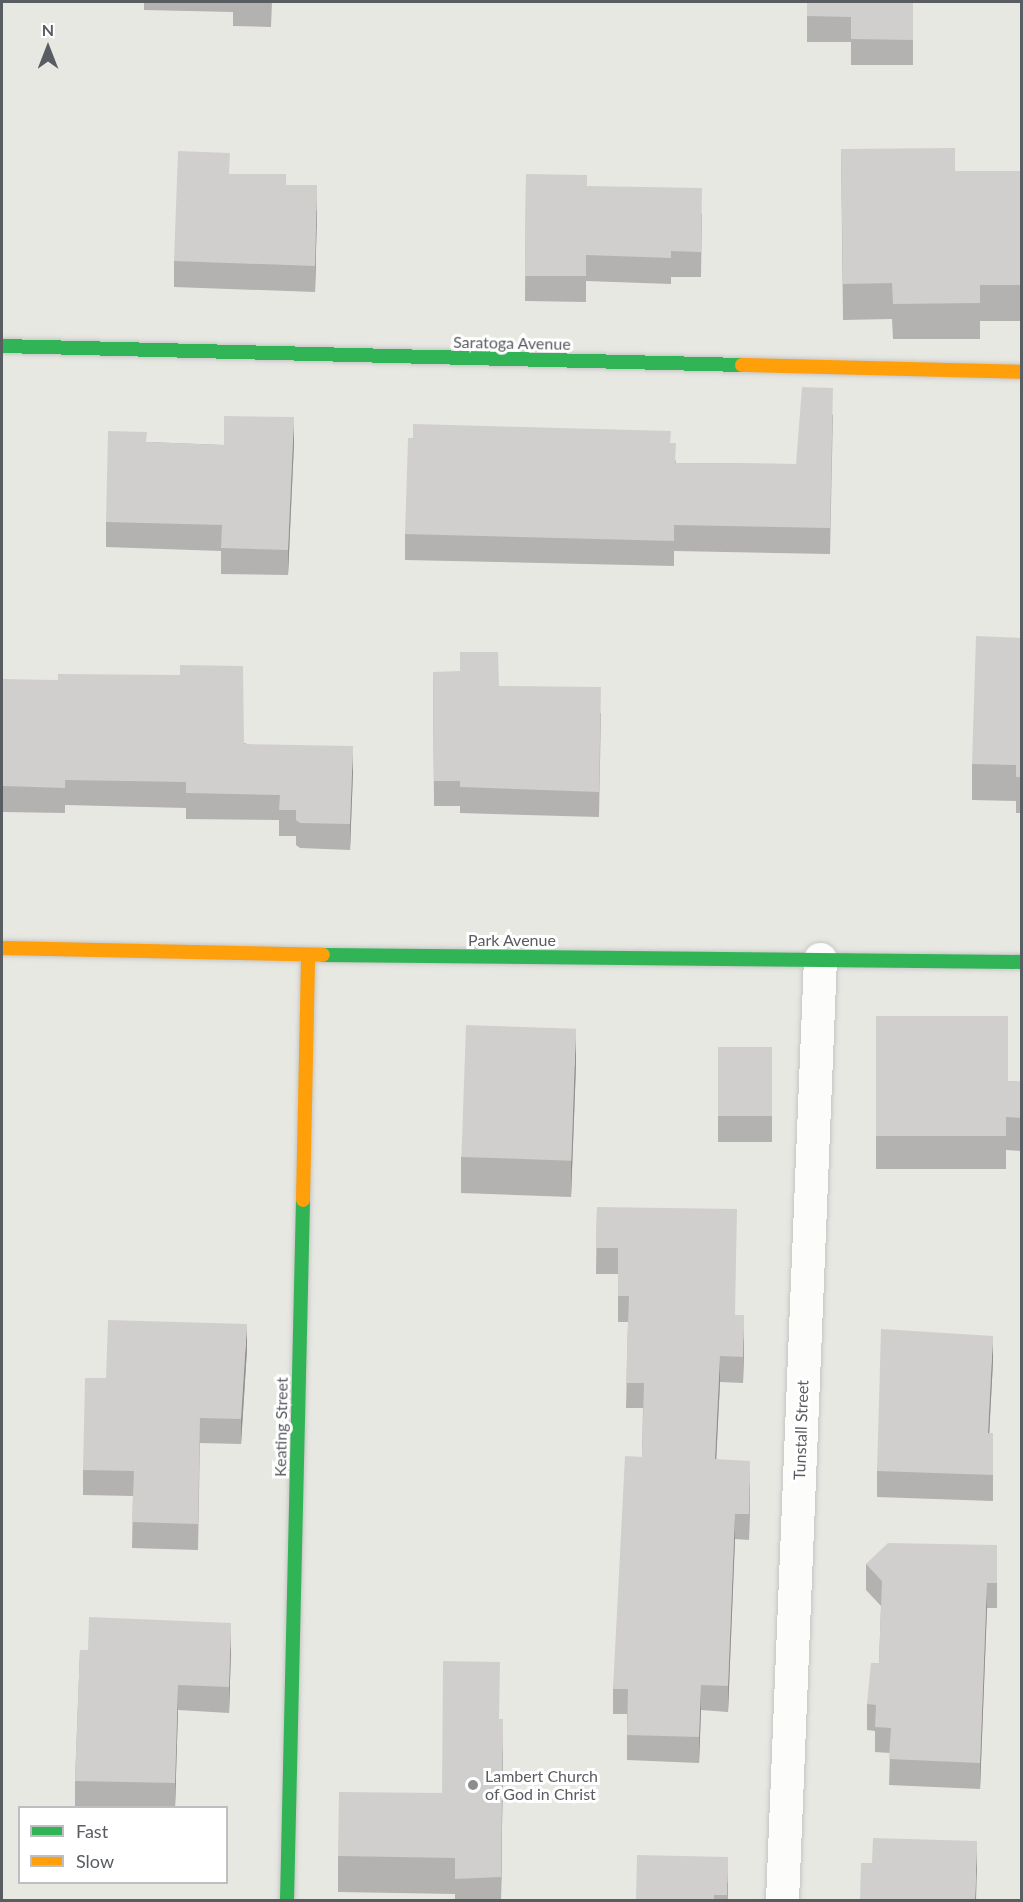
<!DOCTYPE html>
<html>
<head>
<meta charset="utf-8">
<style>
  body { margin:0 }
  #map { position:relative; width:1023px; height:1902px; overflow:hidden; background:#e8e8e3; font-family:Lato,sans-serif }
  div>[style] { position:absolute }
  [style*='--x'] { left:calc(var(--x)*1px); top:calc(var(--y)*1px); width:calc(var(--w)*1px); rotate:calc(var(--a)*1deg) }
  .roads { filter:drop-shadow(0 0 2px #c5c5c4) drop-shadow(0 0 2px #c5c5c4) }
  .street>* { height:33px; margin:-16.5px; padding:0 16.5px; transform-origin:16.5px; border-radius:16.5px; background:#fcfcfb }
  .fast>* { height:14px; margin:-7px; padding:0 7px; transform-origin:7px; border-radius:7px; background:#30b455 }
  .slow>* { height:14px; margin:-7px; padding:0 7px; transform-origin:7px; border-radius:7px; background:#ff9f0a }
  .wall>* { inset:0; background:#b3b2b0; transform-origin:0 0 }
  .shaded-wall>* { inset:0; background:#929190 }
  .building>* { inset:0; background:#d0cfcd; transform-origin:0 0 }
  .dots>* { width:16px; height:16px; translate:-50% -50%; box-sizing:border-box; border:3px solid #fff; border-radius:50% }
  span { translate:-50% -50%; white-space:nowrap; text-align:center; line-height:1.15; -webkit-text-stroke:6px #fff; paint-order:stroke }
  .street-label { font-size:16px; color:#595c61 }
  .poi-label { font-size:16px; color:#595c61 }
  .left { translate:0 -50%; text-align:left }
  .frame { position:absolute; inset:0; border:3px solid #595c61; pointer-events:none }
  .legend { position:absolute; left:18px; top:1806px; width:210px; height:78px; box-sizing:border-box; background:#fff; border:2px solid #bdbec0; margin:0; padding:8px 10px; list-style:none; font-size:18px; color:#595c61 }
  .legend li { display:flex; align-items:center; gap:12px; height:30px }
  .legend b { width:30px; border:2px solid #bdbec0 }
  .north { position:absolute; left:18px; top:18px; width:60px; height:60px; -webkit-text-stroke:4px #fff; paint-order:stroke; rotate:0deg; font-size:16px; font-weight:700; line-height:24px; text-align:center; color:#595c61 }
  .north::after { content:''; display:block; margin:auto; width:21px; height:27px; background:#595c61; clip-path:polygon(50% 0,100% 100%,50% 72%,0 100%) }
</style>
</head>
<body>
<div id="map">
  <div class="roads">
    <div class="street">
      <div style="--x:782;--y:1900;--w:942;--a:-87.69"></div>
    </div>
    <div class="fast">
      <div style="--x:2;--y:346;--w:740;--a:1.47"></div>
      <div style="--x:323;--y:955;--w:699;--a:0.57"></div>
      <div style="--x:287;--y:1900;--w:700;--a:-88.69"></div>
    </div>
    <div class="slow">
      <div style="--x:742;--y:365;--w:280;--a:1.4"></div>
      <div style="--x:2;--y:948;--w:321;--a:1.2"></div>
      <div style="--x:303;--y:1200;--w:245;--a:-88.8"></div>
    </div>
  </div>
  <div class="wall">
    <div style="clip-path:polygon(144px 2px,272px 2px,271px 27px,233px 26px,233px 12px,144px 10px)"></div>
    <div style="clip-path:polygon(913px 2px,913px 65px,851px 65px,851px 42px,807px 42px,807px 16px)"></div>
    <div style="clip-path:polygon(841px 149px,955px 171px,1022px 171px,1022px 321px,980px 321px,980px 339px,893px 339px,892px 319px,843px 320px)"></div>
    <div style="clip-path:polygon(230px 174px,286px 185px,317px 211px,315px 292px,174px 287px,174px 261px)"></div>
    <div style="clip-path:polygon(526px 174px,587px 186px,702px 214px,701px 277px,671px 277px,671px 284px,586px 281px,586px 302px,525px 301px)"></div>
    <div style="clip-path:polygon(833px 414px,830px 554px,674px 551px,674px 566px,405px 560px,405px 534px,671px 443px,676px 463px,796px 464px)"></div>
    <div style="clip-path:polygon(147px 442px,224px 445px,294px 443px,288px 575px,221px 574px,221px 551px,106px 547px,106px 522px)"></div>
    <div style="clip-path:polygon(1022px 638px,1022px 813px,1016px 813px,1016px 801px,972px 800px,972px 764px)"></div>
    <div style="clip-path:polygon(433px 672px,499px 686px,601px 713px,599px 817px,460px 813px,460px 806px,434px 806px)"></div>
    <div style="clip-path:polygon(2px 679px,353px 772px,350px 850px,300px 848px,296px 845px,296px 836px,279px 836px,279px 820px,186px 819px,186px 808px,65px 805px,65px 813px,2px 812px)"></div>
    <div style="clip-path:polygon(876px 1016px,1008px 1081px,1022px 1082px,1022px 1151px,1006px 1150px,1006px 1169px,876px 1169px)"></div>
    <div style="left:718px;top:1047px;width:54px;height:95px"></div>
    <div style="clip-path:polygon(576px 1065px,571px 1197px,461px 1193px,461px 1157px)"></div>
    <div style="clip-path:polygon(597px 1207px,735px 1315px,744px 1341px,743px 1383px,720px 1382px,716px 1459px,750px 1486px,749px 1540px,735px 1539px,728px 1712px,701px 1710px,699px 1763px,627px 1760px,627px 1714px,613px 1714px,613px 1689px,642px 1457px,643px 1408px,626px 1408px,628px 1322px,618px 1322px,618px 1274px,596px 1274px)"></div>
    <div style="clip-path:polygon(247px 1349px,241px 1444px,200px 1443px,198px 1550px,132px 1548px,133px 1496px,83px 1495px,83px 1470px,106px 1378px)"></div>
    <div style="clip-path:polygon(993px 1361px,989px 1433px,993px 1459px,993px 1501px,877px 1497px,877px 1471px)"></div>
    <div style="clip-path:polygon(997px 1545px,997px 1608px,987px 1608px,980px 1789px,889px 1785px,890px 1753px,875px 1752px,875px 1731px,867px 1730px,867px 1704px,879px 1663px,881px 1606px,866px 1590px,866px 1564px)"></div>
    <div style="clip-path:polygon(231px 1649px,229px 1713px,178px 1710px,175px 1808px,75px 1807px,75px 1781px,80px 1650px)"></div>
    <div style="clip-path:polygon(500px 1719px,503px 1755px,501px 1900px,455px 1900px,455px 1894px,338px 1892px,338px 1856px,442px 1793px)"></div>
    <div style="clip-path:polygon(728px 1883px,728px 1900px,636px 1900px)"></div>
  </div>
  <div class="shaded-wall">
    <div style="clip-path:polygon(317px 185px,317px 211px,315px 292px,315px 266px)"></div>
    <div style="clip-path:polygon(294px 417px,294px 443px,288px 575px,288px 550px)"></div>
    <div style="clip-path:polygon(353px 746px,353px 772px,350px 850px,350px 824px)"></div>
    <div style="clip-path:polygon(576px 1029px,576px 1065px,571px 1197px,571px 1161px)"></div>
    <div style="clip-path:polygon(744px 1315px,744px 1341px,743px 1383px,743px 1357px)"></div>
    <div style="clip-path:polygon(247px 1324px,247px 1349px,241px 1444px,241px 1419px)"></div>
    <div style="clip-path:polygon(993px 1336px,993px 1361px,988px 1458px,988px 1433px)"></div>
    <div style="clip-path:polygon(720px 1356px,720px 1382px,715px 1485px,715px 1459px)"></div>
    <div style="clip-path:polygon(750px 1461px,750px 1486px,749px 1540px,749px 1514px)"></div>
    <div style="clip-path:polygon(735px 1514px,735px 1539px,728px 1712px,728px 1686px)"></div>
    <div style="clip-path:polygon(987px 1583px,987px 1608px,980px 1789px,980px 1763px)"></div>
    <div style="clip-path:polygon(231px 1623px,231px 1649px,229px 1713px,229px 1687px)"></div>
    <div style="clip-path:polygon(178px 1685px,178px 1710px,175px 1808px,175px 1783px)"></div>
    <div style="clip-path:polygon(701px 1685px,701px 1710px,699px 1763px,699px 1737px)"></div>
    <div style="clip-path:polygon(503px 1719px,503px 1755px,501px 1900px,501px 1877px)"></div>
    <div style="clip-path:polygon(977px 1841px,977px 1866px,976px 1900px,975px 1900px)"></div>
    <div style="clip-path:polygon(728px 1857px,728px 1883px,727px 1900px)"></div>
  </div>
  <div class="building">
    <div style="clip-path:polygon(807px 2px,913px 2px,913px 40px,851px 39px,851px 17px,807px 16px)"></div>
    <div style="clip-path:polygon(955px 148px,955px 171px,1022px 171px,1022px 285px,980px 285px,980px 303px,893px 304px,892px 283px,843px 284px,841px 149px)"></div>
    <div style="clip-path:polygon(178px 151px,230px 153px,229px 174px,286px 174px,286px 185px,317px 185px,315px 266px,174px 261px)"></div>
    <div style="clip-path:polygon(526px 174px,587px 175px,587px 186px,702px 188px,701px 252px,671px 251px,671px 258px,586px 255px,586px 276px,525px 276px)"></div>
    <div style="clip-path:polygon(802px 387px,833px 388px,830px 528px,674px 525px,674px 541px,405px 534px,408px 438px,413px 438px,413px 424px,671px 431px,670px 443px,676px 443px,675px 463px,796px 464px)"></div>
    <div style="clip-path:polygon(224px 416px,294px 417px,288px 550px,221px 548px,222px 525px,106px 522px,108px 431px,147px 432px,146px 442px,224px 445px)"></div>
    <div style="clip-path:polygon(976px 636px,1022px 638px,1022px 777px,1016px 777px,1016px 765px,972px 764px)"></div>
    <div style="clip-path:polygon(460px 652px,498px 652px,499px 686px,601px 687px,599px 792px,460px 787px,460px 781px,434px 781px,433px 672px,460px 671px)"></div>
    <div style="clip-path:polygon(180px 665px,243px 666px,244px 744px,353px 746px,350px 824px,300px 823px,296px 820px,296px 810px,279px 810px,280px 795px,186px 793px,186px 782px,65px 780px,65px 788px,2px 786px,2px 679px,58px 680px,58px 674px,180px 675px)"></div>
    <div style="clip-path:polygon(876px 1016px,1008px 1016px,1008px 1081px,1022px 1082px,1022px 1118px,1006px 1117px,1006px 1136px,876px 1136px)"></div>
    <div style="left:466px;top:1025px;width:110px;height:132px;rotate:2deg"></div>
    <div style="left:718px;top:1047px;width:54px;height:69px"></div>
    <div style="clip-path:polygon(597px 1207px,737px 1209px,735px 1315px,744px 1315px,743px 1357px,720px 1356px,715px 1459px,750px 1461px,749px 1514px,735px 1514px,728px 1686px,701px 1685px,699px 1737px,627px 1735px,628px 1689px,613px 1689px,625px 1456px,642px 1457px,644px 1383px,626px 1383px,629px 1296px,618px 1296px,618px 1248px,596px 1248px)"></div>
    <div style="clip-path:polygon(108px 1320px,247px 1324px,241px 1419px,200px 1418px,198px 1524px,132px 1522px,134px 1471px,83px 1470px,85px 1378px,106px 1378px)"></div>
    <div style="clip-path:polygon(881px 1329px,993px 1336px,988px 1433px,993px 1433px,993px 1475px,877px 1471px)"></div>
    <div style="clip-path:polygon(888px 1543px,997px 1545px,997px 1583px,987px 1583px,980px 1763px,889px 1759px,891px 1728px,875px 1727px,876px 1705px,867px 1704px,871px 1663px,879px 1663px,882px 1581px,866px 1564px)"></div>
    <div style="clip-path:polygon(89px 1617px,231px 1623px,229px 1687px,178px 1685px,175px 1783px,75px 1781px,80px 1650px,88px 1650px)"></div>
    <div style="clip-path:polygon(443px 1661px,500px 1662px,499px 1719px,503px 1719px,501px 1877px,455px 1879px,455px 1858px,338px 1856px,339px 1792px,442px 1793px)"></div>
    <div style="clip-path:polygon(873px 1838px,977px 1841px,975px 1900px,860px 1900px,861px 1863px,872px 1863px)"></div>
    <div style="clip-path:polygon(637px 1855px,728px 1857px,727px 1895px,714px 1895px,714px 1900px,636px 1900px)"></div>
  </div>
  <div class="dots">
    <div style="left:473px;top:1785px;background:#8b8d8e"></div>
  </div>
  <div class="street-label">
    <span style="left:512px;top:343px;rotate:1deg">Saratoga Avenue</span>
    <span style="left:512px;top:940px">Park Avenue</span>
    <span style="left:281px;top:1427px;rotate:-89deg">Keating Street</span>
    <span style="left:801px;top:1430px;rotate:-88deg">Tunstall Street</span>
  </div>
  <div class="poi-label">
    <span class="left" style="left:485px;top:1785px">Lambert Church<br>of God in Christ</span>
  </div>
  <div class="frame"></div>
  <ul class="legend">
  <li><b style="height:8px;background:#30b455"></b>Fast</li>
  <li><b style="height:8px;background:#ff9f0a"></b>Slow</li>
  </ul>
  <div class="north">N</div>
</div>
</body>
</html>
